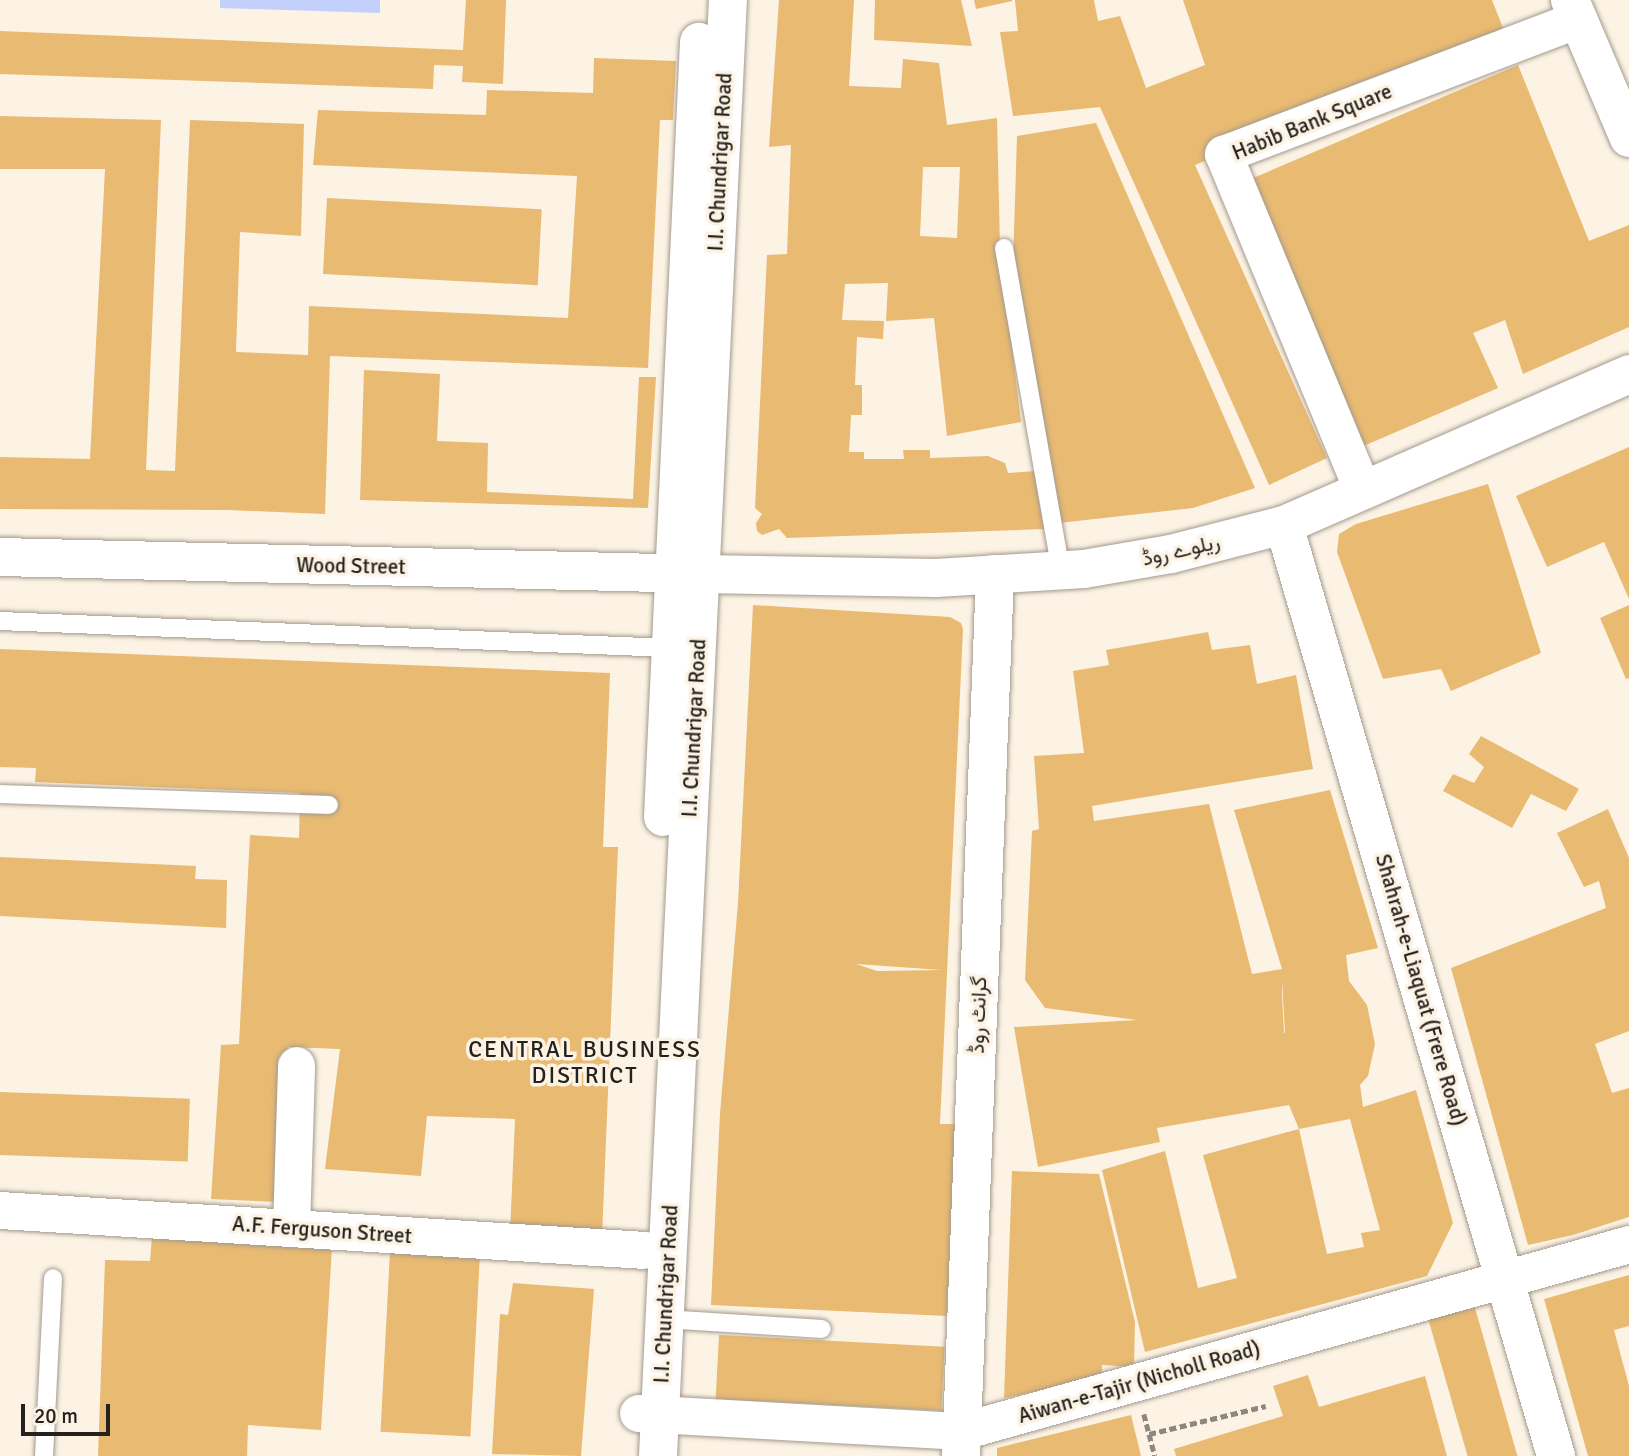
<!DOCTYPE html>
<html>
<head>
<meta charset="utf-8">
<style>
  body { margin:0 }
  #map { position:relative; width:1629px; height:1456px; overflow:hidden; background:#fcf3e5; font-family:Signika,Vazirmatn,sans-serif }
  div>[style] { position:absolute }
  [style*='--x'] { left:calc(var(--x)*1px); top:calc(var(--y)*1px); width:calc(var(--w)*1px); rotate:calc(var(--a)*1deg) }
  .green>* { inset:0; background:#c3d0fb }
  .building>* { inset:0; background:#e8ba72; transform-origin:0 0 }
  .path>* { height:4.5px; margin-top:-2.25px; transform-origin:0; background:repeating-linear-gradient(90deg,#8d877d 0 7px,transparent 0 10.5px) }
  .roads { filter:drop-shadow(0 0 2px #a39a8d) drop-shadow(0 0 2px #a39a8d) }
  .service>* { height:18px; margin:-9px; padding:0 9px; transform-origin:9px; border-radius:9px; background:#fff }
  .minor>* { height:37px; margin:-18.5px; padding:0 18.5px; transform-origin:18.5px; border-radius:18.5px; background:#fff }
  .tertiary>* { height:38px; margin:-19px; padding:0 19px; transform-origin:19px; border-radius:19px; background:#fff }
  .secondary>* { height:38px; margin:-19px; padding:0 19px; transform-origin:19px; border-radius:19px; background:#fff }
  .primary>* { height:38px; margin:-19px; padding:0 19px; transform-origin:19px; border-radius:19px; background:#fff }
  .trunk>* { height:38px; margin:-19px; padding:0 19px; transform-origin:19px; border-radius:19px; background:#fff }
  span { translate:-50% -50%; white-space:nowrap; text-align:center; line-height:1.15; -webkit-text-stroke:7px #fcf3e5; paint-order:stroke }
  .street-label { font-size:21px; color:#25221d }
  .neighbourhood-label { font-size:23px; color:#25221d; letter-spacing:2px }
  .scale { position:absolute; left:21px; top:1404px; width:89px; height:32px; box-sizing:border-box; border:4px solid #25221d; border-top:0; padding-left:9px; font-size:21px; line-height:24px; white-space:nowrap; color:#25221d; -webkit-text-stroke:5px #fcf3e5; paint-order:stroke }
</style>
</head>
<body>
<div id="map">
  <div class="green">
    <div style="clip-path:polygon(220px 0,380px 0,380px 13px,220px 8px)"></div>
  </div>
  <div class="building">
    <div style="clip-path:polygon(466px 0,506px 0,503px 84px,462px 82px,463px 66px,434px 65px,433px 89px,0 74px,0 31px,463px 50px)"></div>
    <div style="clip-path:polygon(evenodd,779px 0,854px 0,849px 86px,901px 88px,903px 59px,939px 63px,947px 125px,997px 118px,1000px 248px,1021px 422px,947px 436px,934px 318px,886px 321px,888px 283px,845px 284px,842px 320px,884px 321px,883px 339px,857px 337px,855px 385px,862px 385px,862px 415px,851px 415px,849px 452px,864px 452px,864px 459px,904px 459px,903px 450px,930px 450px,930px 458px,988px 456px,1005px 463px,1008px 473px,1035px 471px,1044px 529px,787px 538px,779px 529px,762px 535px,757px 531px,756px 523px,762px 514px,755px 508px,767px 255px,787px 254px,791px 145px,769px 147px,779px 0,923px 167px,960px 167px,957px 238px,920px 236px,923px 167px)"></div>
    <div style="clip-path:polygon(875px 0,961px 0,972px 46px,874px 40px)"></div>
    <div style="clip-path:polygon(974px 0,1012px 0,1012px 1px,976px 9px)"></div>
    <div style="clip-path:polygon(1015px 0,1094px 0,1098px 21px,1120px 16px,1146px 88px,1205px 65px,1183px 0,1492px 0,1507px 38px,1195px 165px,1327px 458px,1269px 485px,1100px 107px,1013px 116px,1000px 32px,1018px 31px)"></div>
    <div style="clip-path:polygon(594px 58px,676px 61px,673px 120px,660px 120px,648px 368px,330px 356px,325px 514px,228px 510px,0 509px,0 457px,90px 459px,105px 169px,0 169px,0 116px,161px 120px,146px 470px,175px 471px,190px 120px,304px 124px,301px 236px,240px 232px,236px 352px,308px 355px,309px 306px,568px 318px,577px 176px,313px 165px,318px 110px,486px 115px,487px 90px,593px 93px)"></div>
    <div style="clip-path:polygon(1518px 65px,1589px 241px,1629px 225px,1629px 327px,1523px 374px,1505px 320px,1473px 333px,1498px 388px,1352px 451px,1239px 184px)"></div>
    <div style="clip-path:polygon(1096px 123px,1255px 488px,1193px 508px,1059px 523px,1013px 265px,1017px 136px)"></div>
    <div style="left:327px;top:198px;width:215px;height:76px;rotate:3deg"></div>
    <div style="clip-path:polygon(364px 370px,440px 374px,437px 441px,488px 443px,487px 492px,633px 499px,639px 377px,656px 377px,648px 508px,360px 500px)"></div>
    <div style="clip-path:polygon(1629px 447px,1629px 599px,1604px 542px,1547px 567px,1516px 496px)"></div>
    <div style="clip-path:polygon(1488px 484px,1541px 653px,1451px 691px,1441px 669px,1383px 679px,1337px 552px,1339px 534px,1356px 524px)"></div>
    <div style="clip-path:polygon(evenodd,753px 605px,950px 617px,961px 623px,963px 629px,940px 1124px,957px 1124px,947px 1316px,711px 1305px,720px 1113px,738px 903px,753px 605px,856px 964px,942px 970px,877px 971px,856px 964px)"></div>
    <div style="clip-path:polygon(1629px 605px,1629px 678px,1626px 679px,1600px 618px)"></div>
    <div style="clip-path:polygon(evenodd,1208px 632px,1212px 650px,1250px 645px,1257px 684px,1296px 675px,1313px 769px,1092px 806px,1094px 821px,1209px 804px,1252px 974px,1282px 969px,1234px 810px,1330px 790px,1378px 948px,1346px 955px,1349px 981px,1367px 1005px,1375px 1044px,1368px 1076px,1360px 1085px,1363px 1107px,1416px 1090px,1453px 1223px,1427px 1276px,1145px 1352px,1102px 1170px,1165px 1151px,1198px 1288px,1237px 1278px,1203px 1155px,1299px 1129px,1327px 1254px,1364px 1247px,1361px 1233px,1380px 1230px,1350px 1119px,1299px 1129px,1289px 1105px,1157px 1128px,1160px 1142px,1038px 1167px,1014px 1027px,1137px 1020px,1045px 1008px,1025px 980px,1032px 831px,1039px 829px,1034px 756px,1084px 753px,1073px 671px,1109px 665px,1106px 650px,1208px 632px,1282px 980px,1285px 1033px,1284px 1033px,1282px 995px,1282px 980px)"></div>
    <div style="clip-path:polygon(0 649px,610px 673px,603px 847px,618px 847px,602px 1238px,510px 1233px,515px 1119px,427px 1116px,421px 1176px,325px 1169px,340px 1049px,288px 1047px,279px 1202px,211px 1199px,221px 1045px,239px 1044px,250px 835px,299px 838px,300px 793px,35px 782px,36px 768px,0 767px)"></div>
    <div style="clip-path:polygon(1481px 736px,1579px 789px,1566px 811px,1531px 794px,1512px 828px,1443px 791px,1453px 774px,1474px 783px,1484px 767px,1469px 754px)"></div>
    <div style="clip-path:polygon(1608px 809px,1629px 858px,1629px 1031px,1595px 1044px,1612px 1093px,1629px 1088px,1629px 1217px,1573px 1235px,1528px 1245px,1451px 968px,1606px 908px,1599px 881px,1584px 887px,1557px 833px)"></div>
    <div style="clip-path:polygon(0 857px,196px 866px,195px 879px,227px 880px,226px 928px,0 916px)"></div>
    <div style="left:0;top:1092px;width:190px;height:63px;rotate:2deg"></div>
    <div style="clip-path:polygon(1012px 1171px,1099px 1174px,1135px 1322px,1134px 1367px,1102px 1365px,1102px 1378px,1004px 1398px)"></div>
    <div style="clip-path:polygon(152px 1236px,332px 1247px,321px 1430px,248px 1425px,247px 1456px,98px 1456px,105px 1260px,150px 1261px)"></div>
    <div style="left:390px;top:1251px;width:90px;height:181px;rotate:3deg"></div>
    <div style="clip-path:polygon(1629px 1275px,1629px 1326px,1614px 1330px,1629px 1386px,1629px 1456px,1588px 1456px,1544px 1299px)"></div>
    <div style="clip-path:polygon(513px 1283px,594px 1289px,581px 1456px,492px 1454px,500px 1314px,508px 1315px)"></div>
    <div style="left:1473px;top:1301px;width:161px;height:48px;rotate:74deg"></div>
    <div style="left:719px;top:1335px;width:226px;height:64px;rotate:3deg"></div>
    <div style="clip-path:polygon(1308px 1375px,1319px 1407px,1425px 1376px,1447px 1456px,1176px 1456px,1174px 1449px,1283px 1416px,1273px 1386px)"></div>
    <div style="clip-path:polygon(1131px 1415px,1141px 1456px,997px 1456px,997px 1448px)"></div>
  </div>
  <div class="path">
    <div style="--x:1144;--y:1414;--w:43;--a:75.3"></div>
    <div style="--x:1149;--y:1434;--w:120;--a:-13.5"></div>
  </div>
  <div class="roads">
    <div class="service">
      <div style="--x:1004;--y:248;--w:327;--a:80"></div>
      <div style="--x:0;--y:621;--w:671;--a:2.31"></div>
      <div style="--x:0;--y:794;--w:329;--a:1.9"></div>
      <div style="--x:665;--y:1319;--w:157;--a:3.6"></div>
      <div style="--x:44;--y:1456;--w:178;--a:-87.1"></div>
    </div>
    <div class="minor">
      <div style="--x:1362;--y:489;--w:363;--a:-112.5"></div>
      <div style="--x:1223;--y:154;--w:380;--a:-20.8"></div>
      <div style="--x:0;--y:1210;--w:645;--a:3.55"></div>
      <div style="--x:291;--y:1228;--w:163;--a:-88.2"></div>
      <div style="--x:638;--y:1413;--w:324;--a:3.2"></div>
      <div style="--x:962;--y:1431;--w:693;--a:-15.66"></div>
    </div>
    <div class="tertiary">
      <div style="--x:0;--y:557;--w:701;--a:1.39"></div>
      <div style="--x:961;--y:1456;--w:883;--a:-87.79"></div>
    </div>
    <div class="secondary">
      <div style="--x:1284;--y:525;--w:970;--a:73.71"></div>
      <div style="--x:701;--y:574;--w:235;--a:1"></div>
      <div style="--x:936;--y:578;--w:148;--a:-3.5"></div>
      <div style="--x:1084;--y:569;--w:88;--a:-9.8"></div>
      <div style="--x:1171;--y:554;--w:117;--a:-14.4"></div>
      <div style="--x:1284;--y:525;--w:377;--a:-23.6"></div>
    </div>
    <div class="primary">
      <div style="--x:663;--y:817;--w:776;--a:-87.34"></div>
      <div style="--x:658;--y:1456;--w:1458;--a:-87.25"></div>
    </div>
    <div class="trunk">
      <div style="--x:1570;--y:0;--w:150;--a:66.9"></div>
    </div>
  </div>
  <div class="street-label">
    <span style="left:1312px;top:122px;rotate:-22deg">Habib Bank Square</span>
    <span style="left:720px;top:162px;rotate:-87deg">I.I. Chundrigar Road</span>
    <span style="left:1181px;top:550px;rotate:-13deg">ریلوے روڈ</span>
    <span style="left:351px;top:566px;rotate:1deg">Wood Street</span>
    <span style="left:694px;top:728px;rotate:-87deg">I.I. Chundrigar Road</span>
    <span style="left:1421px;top:990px;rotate:74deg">Shahrah-e-Liaquat (Frere Road)</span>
    <span style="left:978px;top:1015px;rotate:-88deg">گرانٹ روڈ</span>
    <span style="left:322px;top:1230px;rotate:4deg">A.F. Ferguson Street</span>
    <span style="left:666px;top:1294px;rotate:-87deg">I.I. Chundrigar Road</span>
    <span style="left:1139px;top:1382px;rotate:-16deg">Aiwan-e-Tajir (Nicholl Road)</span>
  </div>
  <div class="neighbourhood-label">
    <span style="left:585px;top:1063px">CENTRAL BUSINESS<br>DISTRICT</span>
  </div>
  <div class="scale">20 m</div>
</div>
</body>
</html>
